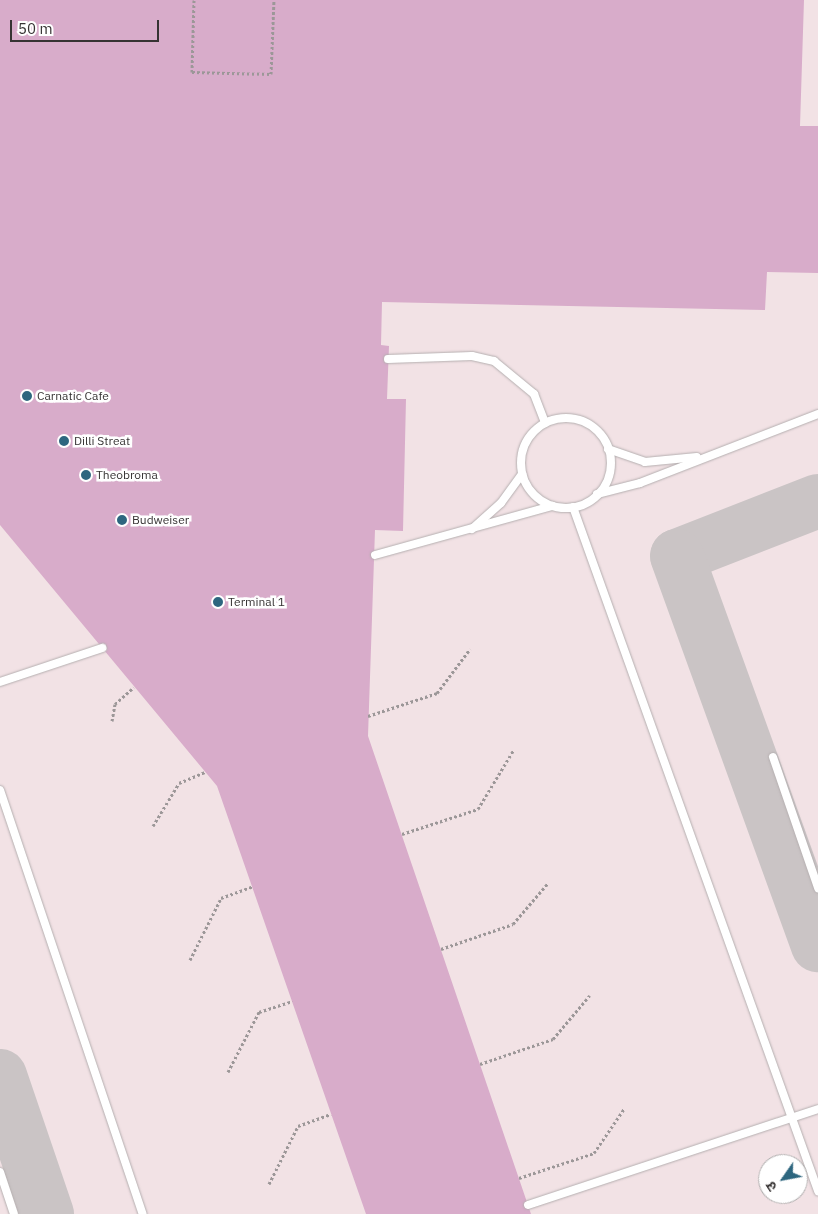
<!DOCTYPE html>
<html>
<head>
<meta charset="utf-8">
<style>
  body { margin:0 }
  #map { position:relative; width:818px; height:1214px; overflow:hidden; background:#f8f1f2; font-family:"IBM Plex Sans","Noto Sans Devanagari",sans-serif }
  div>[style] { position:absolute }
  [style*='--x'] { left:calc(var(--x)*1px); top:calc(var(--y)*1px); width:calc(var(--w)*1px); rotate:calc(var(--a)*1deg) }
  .built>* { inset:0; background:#f2e2e5 }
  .taxiway>* { height:54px; margin:-27px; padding:0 27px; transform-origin:27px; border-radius:27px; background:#cac4c5 }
  .building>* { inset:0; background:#d8acca }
  .path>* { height:3px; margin-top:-1.5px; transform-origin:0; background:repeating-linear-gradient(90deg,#9c9798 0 2.5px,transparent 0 5px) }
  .roads { filter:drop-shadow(0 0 1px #b5afb0) drop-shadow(0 0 1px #b5afb0) }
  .service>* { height:8px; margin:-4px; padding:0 4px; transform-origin:4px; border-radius:4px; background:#fff }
  .service>.ring { margin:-4px; padding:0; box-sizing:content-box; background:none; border:8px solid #fff; border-radius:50% }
  .dots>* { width:14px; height:14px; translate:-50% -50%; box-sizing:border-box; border:2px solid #fff; border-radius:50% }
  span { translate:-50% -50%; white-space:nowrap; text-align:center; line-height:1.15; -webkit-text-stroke:5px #fff; paint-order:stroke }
  .poi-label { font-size:12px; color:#363333 }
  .left { translate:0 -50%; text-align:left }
  .north { position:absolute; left:758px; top:1154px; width:50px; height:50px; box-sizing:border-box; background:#fff; border:1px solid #afadad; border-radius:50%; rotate:237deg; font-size:14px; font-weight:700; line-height:20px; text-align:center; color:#363333 }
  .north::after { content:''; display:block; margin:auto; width:18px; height:22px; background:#2d667f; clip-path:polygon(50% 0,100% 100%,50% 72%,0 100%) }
  .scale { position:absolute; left:10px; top:20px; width:149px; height:22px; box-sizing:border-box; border:2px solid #363333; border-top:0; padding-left:6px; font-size:15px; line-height:18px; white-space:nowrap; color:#363333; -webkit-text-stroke:4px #fff; paint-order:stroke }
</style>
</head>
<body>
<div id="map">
  <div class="built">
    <div style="clip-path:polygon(evenodd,0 0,818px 0,818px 1214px,0 1214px,0 0,768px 1164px,798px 1164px,798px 1194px,768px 1194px,768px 1164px)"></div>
  </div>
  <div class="taxiway">
    <div style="--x:818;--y:501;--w:151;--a:158.7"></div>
    <div style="--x:677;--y:556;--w:414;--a:70.1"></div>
    <div style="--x:0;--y:1076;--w:146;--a:71.2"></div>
  </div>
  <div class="building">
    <div style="clip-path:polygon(0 0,804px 0,800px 126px,818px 126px,818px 273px,767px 272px,765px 310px,382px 302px,381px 345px,389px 346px,387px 399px,406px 399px,403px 531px,375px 530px,368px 736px,531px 1214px,366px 1214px,217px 786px,0 525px)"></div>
  </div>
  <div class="path">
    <div style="--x:194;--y:0;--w:72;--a:91.6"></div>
    <div style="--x:192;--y:72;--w:79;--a:1.5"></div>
    <div style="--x:271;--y:74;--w:74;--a:-87.7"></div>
    <div style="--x:368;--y:716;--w:73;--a:-18.4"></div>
    <div style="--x:437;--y:693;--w:55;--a:-53.1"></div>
    <div style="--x:112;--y:721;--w:17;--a:-80"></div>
    <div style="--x:115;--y:704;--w:25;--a:-42"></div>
    <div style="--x:153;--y:826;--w:50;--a:-58.8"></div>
    <div style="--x:179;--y:783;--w:28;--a:-23"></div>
    <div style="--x:402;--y:834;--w:80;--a:-18.2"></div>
    <div style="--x:478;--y:809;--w:68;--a:-58.9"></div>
    <div style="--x:441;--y:949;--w:76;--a:-19.1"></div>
    <div style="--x:513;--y:924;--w:54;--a:-49.5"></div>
    <div style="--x:190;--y:960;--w:69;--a:-63.4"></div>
    <div style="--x:221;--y:898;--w:33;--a:-20"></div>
    <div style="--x:480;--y:1064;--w:77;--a:-18.9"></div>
    <div style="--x:553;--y:1039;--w:57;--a:-49.9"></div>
    <div style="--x:228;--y:1072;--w:68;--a:-62.7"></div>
    <div style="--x:259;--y:1012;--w:35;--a:-18"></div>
    <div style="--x:519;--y:1178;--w:79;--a:-18.4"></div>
    <div style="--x:594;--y:1153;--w:53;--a:-55.7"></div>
    <div style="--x:269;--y:1184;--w:65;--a:-63.4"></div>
    <div style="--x:298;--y:1126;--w:35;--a:-20"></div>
  </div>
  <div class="roads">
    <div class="service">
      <div style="--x:388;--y:359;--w:84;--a:-2"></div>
      <div style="--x:472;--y:356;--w:23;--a:13"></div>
      <div style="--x:494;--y:361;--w:52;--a:39.5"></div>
      <div style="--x:534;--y:394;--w:31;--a:69"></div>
      <div class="ring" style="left:521px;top:418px;width:82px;height:82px"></div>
      <div style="--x:608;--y:449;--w:39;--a:19"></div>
      <div style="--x:645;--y:462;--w:52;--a:-5.5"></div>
      <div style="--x:597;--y:494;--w:44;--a:-14.3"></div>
      <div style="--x:640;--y:483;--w:191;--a:-21.2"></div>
      <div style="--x:573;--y:507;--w:727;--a:70.29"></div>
      <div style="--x:472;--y:529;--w:39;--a:-42"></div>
      <div style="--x:501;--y:503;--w:36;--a:-54"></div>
      <div style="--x:375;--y:555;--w:184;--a:-15.5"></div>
      <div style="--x:0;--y:682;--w:108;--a:-18.4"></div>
      <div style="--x:773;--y:757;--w:139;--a:71"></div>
      <div style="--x:0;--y:790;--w:447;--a:71.4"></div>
      <div style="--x:0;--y:1172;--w:44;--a:71.6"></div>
      <div style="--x:528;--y:1205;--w:305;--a:-18.3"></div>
    </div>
  </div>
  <div class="dots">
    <div style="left:27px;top:396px;background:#2d667f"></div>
    <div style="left:64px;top:441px;background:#2d667f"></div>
    <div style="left:86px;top:475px;background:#2d667f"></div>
    <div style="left:122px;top:520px;background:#2d667f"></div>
    <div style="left:218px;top:602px;background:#2d667f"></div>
  </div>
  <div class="poi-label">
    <span class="left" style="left:37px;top:396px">Carnatic Cafe</span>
    <span class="left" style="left:74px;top:441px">Dilli Streat</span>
    <span class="left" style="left:96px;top:475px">Theobroma</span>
    <span class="left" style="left:132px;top:520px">Budweiser</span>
    <span class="left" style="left:228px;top:602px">Terminal 1</span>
  </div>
  <div class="north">उ</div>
  <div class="scale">50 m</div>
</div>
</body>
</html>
